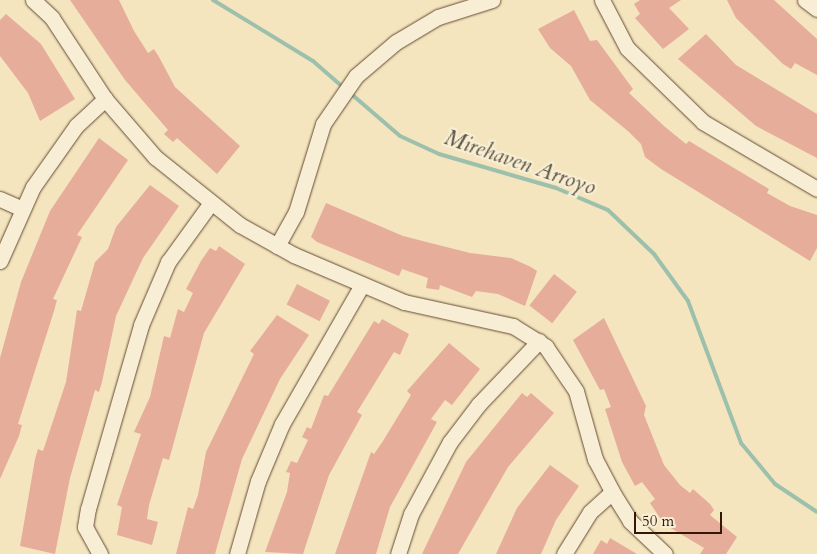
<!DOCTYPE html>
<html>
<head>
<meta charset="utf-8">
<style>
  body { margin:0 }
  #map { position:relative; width:817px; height:554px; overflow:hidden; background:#f4e5be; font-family:Cardo,serif }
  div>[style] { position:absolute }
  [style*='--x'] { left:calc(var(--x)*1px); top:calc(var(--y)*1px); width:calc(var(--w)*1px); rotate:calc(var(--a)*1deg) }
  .stream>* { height:4px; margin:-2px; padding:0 2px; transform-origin:2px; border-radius:2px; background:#9dc0ac }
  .building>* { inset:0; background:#e6ad9a; transform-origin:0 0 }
  .roads { filter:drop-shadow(0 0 1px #644a33) drop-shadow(0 0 1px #644a33) }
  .minor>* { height:15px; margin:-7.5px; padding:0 7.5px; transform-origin:7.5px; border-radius:7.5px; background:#f8eed5 }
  span { translate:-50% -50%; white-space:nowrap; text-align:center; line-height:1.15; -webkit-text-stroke:4.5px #f8eed5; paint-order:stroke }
  .water-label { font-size:22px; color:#59523f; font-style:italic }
  .scale { position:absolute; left:634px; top:512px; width:88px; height:22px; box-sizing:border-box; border:2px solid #341705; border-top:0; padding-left:6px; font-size:15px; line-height:18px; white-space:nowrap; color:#341705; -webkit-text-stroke:4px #f8eed5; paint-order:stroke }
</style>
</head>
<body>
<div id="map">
  <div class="stream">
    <div style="--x:213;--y:0;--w:117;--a:31.4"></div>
    <div style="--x:313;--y:61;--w:41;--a:41.1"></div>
    <div style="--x:349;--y:92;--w:67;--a:40.8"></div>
    <div style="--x:400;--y:136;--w:43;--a:24.8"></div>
    <div style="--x:439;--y:154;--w:122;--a:16.2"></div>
    <div style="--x:556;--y:188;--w:56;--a:22.9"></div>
    <div style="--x:608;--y:210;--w:64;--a:43.7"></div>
    <div style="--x:654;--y:254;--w:58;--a:54.1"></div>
    <div style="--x:688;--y:301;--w:152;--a:69.5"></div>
    <div style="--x:741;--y:443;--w:53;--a:50.3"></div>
    <div style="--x:775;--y:484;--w:50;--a:33.7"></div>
  </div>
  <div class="building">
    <div style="clip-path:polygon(70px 0,119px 0,134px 31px,148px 53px,154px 49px,159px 57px,175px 87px,240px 146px,217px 174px,177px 138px,173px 142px,164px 134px,168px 130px,125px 80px)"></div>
    <div style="clip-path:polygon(640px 0,681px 0,669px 8px,689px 29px,663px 49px,635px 18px,640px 14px,634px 4px)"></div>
    <div style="clip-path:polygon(727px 0,774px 0,817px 39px,817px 75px,795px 63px,791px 69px,783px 64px,736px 18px)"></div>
    <div style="clip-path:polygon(574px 10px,590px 41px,597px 40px,633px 89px,629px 93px,664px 126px,686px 144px,689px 141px,769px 189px,767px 193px,790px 206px,817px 215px,817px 248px,810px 261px,661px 169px,645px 157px,641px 144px,629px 132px,590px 100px,571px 66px,550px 48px,538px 29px)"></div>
    <div style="clip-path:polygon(6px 14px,41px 44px,75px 99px,40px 121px,28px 93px,0 56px,0 20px)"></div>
    <div style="clip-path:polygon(706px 34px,736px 65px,817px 114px,817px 158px,756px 126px,678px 59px)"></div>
    <div style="clip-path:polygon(99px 138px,128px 160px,77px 235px,82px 237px,53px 299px,57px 300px,54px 311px,18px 424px,22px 425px,19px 436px,0 479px,0 358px,21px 282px,50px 211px)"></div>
    <div style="clip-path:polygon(150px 185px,179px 206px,143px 258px,116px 316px,102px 382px,99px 392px,95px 390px,70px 478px,55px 554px,20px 546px,35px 459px,38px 449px,43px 451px,66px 382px,77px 310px,81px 311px,95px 262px,108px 249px,116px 227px)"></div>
    <div style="clip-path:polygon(326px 203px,403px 236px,470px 253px,511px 258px,531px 267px,537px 271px,525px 306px,498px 294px,476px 291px,472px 297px,440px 285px,439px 290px,426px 288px,428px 278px,402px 269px,399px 276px,317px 242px,311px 237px)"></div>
    <div style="clip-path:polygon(219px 246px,245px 264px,204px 333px,169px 460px,163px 458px,149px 505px,147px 519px,158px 522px,152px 545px,117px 535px,122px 507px,117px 505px,141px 434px,134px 432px,150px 397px,164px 336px,170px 338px,178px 309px,184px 312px,193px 293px,186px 289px,201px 261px,210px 248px,216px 251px)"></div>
    <div style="left:554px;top:274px;width:29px;height:40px;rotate:38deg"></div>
    <div style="left:297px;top:284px;width:37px;height:23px;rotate:27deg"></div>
    <div style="clip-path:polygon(277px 315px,309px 335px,280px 379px,242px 459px,215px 554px,176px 554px,188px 507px,193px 509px,198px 495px,206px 452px,254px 354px,250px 351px)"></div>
    <div style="clip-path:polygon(604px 318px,646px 406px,644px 415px,664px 465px,680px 485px,690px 493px,693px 489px,710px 504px,714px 510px,710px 515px,737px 537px,726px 554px,700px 554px,704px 548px,664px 524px,650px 503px,655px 499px,642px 482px,635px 486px,622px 462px,605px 409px,611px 407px,604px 389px,600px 390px,573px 340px)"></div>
    <div style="clip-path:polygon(382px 319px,409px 334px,400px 355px,394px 352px,357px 412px,362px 415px,329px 475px,303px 554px,265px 552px,287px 492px,290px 473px,286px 472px,291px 461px,297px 463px,308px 440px,302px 437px,307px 427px,311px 429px,324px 395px,328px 396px,374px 321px,379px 324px)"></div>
    <div style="clip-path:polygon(449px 343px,480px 369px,452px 405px,445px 400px,431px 419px,437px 422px,390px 507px,376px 554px,335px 554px,371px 452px,374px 454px,383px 441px,411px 395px,407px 391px)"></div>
    <div style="clip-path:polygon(522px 393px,527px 397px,531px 393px,554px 413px,508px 467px,458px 554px,422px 554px,466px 462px)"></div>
    <div style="clip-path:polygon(550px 465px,579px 486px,556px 520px,541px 554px,496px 554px,517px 508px)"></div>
    <div style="clip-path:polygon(610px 538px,637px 554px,593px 554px,601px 540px,607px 544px)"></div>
  </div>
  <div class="roads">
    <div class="minor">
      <div style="--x:33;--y:0;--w:26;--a:43"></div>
      <div style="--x:52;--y:18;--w:97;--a:56.8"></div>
      <div style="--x:105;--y:99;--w:77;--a:49.2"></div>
      <div style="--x:155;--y:157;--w:109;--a:38.7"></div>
      <div style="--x:240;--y:225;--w:62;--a:29.1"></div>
      <div style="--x:294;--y:255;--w:120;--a:23.1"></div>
      <div style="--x:404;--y:302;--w:112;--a:12.4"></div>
      <div style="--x:513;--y:326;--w:39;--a:32"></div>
      <div style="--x:546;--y:347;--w:53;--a:55.7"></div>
      <div style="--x:576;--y:391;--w:71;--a:74.4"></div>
      <div style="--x:595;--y:459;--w:41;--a:62.2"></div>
      <div style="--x:614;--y:495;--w:31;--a:58"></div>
      <div style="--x:630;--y:521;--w:48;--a:43.3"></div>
      <div style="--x:602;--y:0;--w:54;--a:62.5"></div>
      <div style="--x:627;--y:48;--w:106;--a:44.2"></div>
      <div style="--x:703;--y:122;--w:132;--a:30.4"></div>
      <div style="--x:805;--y:0;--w:15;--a:37"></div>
      <div style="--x:0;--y:199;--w:22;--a:24"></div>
      <div style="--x:277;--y:246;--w:39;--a:-61"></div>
      <div style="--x:296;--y:212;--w:92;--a:-72.9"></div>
      <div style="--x:323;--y:124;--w:58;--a:-55.5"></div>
      <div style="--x:356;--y:76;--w:52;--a:-40.4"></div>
      <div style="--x:396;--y:42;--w:49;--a:-30.8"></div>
      <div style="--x:438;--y:17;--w:57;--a:-17.5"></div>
      <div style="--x:0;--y:261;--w:81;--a:-66"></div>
      <div style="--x:33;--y:187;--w:75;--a:-54.8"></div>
      <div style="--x:76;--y:126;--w:40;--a:-43"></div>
      <div style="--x:100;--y:554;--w:31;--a:-119"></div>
      <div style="--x:85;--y:527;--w:18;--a:-81"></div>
      <div style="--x:88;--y:509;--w:191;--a:-73.9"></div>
      <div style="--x:141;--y:325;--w:69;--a:-66.8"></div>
      <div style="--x:168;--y:262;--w:72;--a:-54.1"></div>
      <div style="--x:237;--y:554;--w:76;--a:-74"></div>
      <div style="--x:258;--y:481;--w:62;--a:-67.2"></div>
      <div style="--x:282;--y:424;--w:160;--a:-60.1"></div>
      <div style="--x:398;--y:554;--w:42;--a:-72"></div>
      <div style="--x:411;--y:514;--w:82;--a:-61.6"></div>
      <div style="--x:450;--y:442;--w:48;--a:-52.7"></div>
      <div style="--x:479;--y:404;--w:87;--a:-46.4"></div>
      <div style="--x:564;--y:554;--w:49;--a:-58.2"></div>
      <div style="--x:590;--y:512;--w:30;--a:-42"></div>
    </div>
  </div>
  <div class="water-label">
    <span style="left:520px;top:163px;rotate:19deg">Mirehaven Arroyo</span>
  </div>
  <div class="scale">50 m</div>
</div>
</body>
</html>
